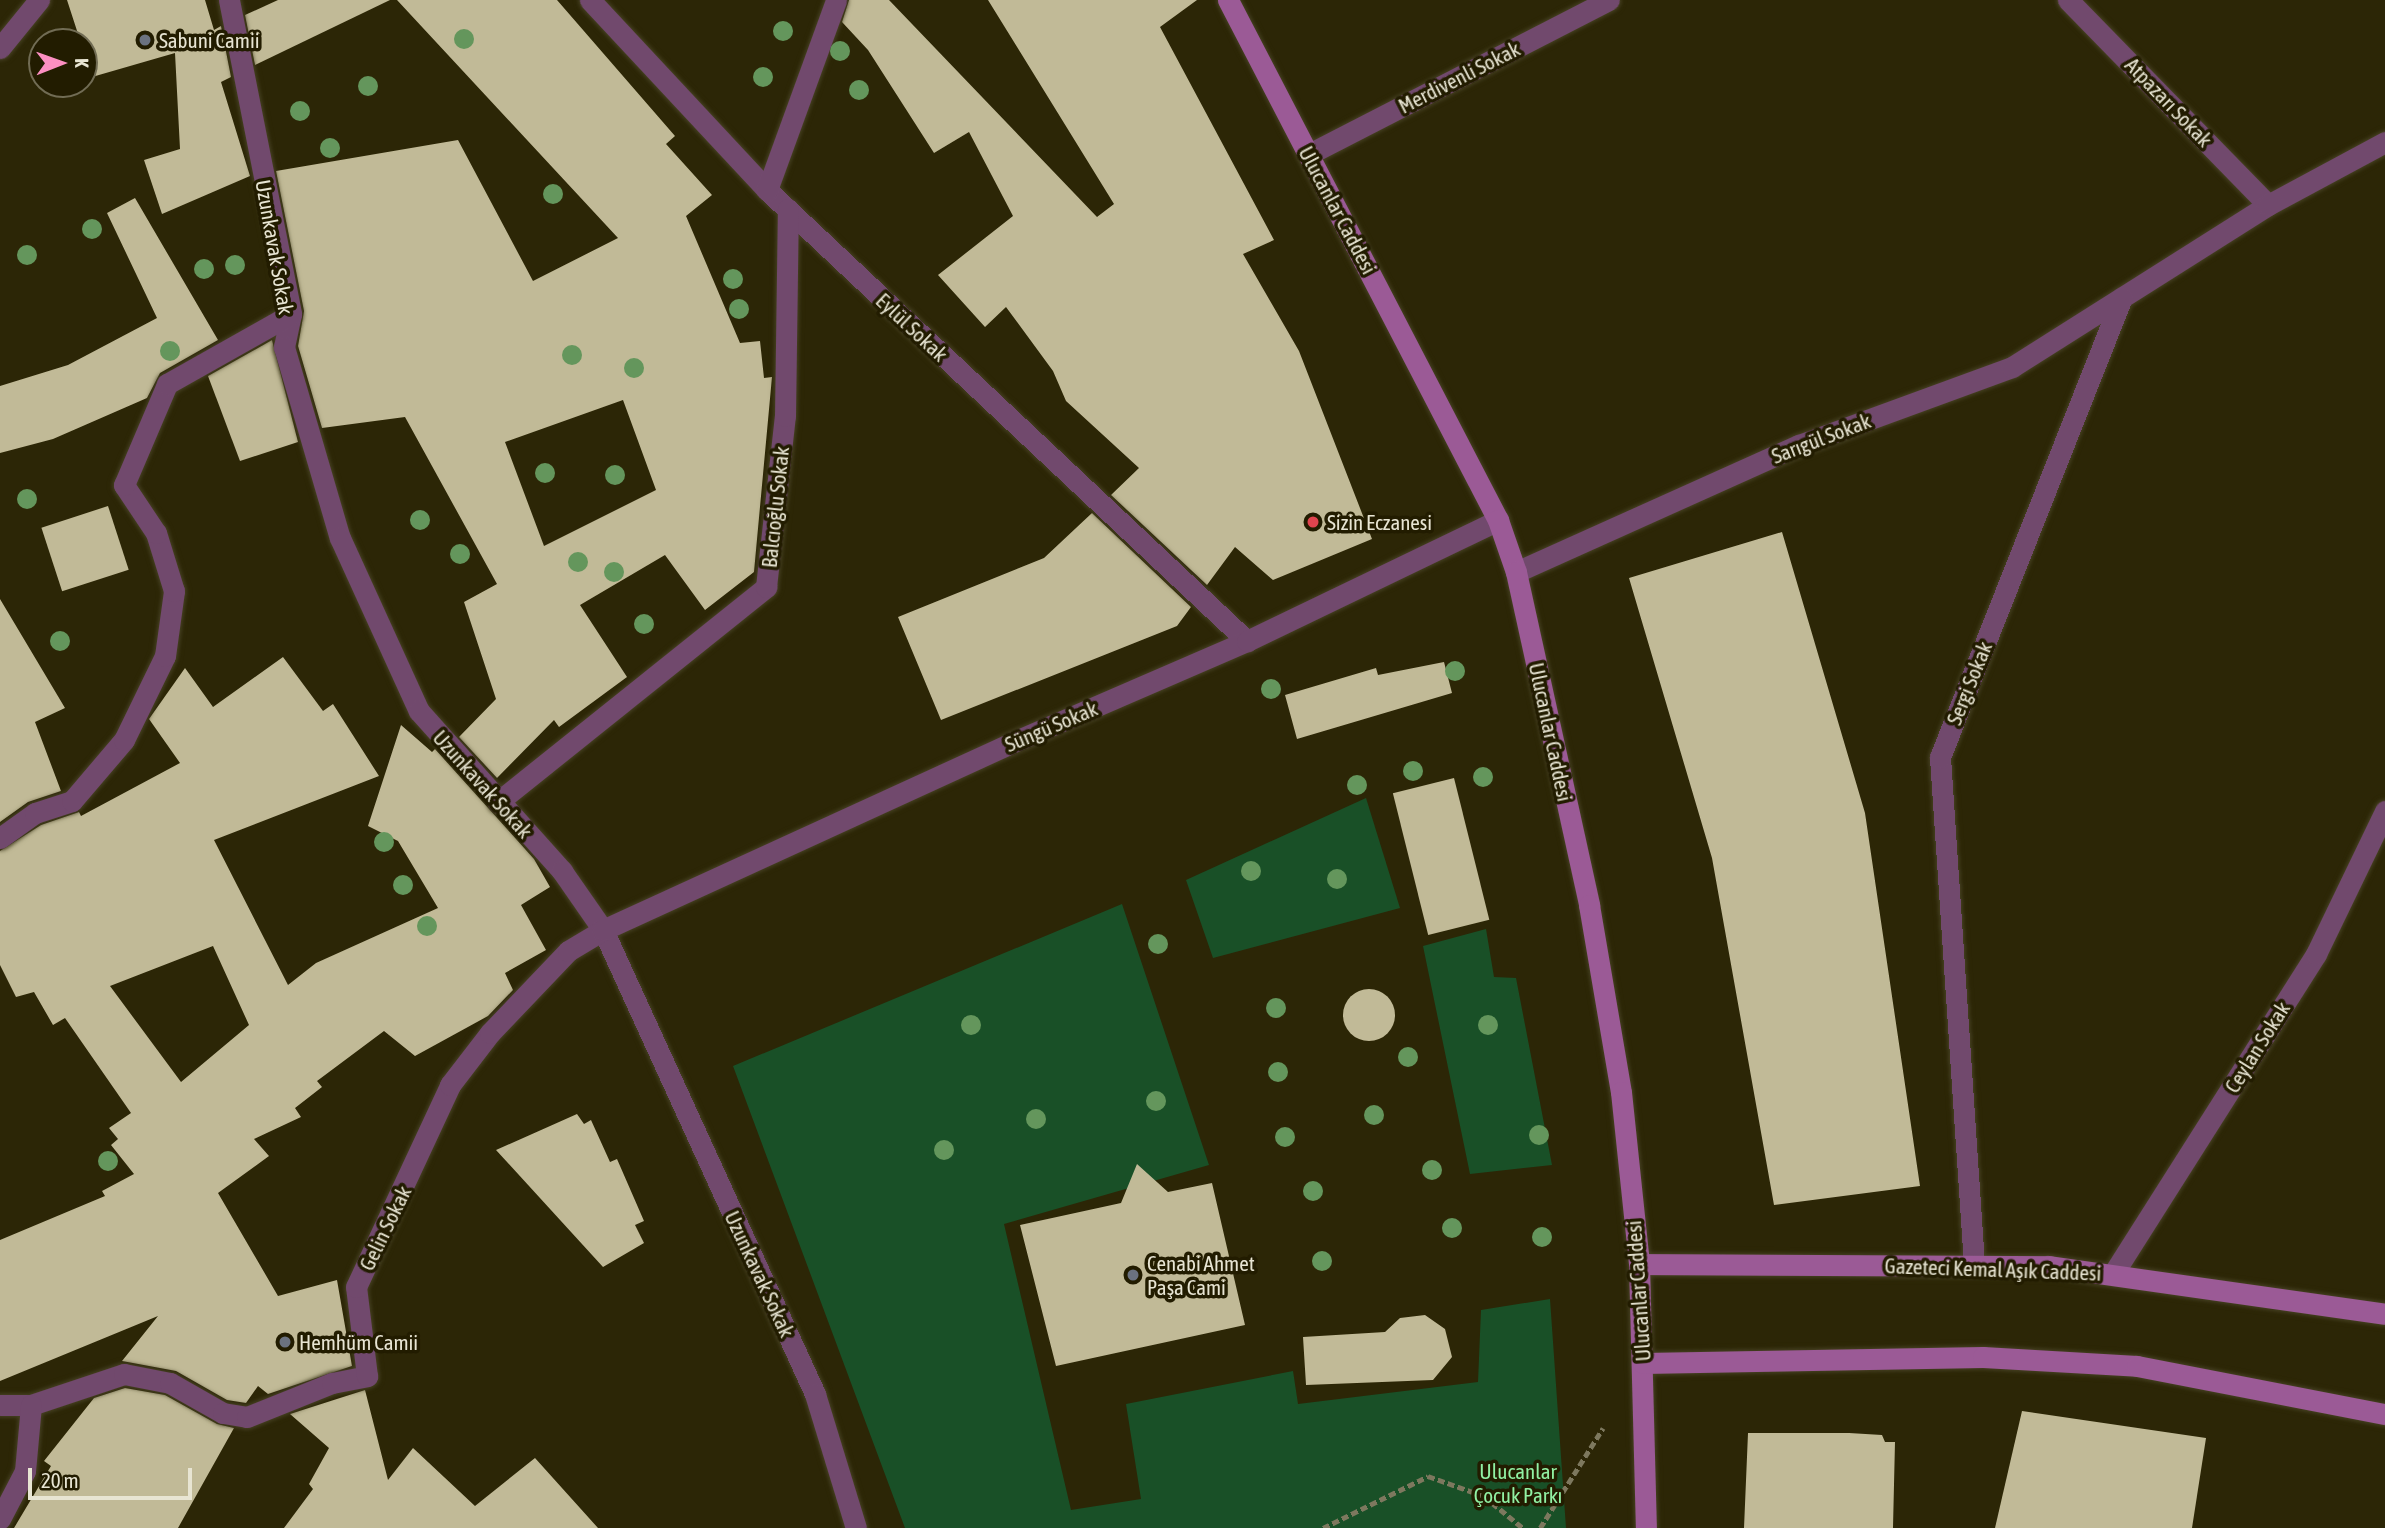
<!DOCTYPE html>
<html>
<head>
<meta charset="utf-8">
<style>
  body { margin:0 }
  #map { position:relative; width:2385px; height:1528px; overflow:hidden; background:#2c2606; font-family:"Asap Condensed",sans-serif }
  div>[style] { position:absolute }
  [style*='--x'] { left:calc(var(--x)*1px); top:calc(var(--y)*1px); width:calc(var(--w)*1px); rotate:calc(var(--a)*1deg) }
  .green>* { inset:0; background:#195027 }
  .building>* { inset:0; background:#c1ba97; transform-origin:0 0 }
  .round { border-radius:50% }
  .path>* { height:4.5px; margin-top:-2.25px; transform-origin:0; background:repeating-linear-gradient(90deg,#7d785e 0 7px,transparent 0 10.5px) }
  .roads { filter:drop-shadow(0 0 2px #464123) drop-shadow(0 0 2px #464123) }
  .street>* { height:21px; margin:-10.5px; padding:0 10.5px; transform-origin:10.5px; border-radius:10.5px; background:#71496d }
  .secondary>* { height:21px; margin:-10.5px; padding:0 10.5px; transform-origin:10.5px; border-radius:10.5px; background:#9b5a96 }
  .trees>* { width:20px; height:20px; margin:-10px; border-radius:50%; background:#64965c }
  .dots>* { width:19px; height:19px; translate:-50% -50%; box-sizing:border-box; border:4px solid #221c00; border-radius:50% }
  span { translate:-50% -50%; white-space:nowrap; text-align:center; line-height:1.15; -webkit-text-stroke:7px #221c00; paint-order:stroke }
  .poi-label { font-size:21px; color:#e8e5d3 }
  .left { translate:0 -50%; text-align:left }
  .street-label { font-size:21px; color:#e8e5d3 }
  .park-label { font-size:21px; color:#91f1a3 }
  .north { position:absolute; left:28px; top:28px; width:70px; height:70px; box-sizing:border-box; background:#221c00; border:2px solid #716c54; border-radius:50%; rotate:89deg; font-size:19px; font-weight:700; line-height:28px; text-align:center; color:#e8e5d3 }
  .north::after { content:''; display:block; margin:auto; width:24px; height:32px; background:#fc8fc2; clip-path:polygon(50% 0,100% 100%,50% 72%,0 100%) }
  .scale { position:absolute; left:28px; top:1468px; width:164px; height:32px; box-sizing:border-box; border:4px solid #e8e5d3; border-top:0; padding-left:9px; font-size:21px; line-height:24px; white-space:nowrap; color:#e8e5d3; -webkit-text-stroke:5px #221c00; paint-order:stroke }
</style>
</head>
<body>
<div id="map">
  <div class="green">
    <div style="clip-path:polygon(1366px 798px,1400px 908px,1213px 958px,1186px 880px)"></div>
    <div style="clip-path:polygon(1122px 904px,1209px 1165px,1004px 1224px,1071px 1510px,1141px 1499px,1126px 1404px,1293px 1371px,1298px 1404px,1478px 1382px,1481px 1310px,1550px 1299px,1566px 1528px,905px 1528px,733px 1066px)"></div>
    <div style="clip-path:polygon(1486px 929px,1494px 977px,1516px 978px,1552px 1165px,1470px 1174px,1423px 946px)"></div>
  </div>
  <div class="building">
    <div style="clip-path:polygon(67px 0,205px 0,214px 30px,221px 26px,231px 77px,221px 82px,250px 176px,162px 214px,144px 160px,180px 149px,175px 53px,92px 77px)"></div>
    <div style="clip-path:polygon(278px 0,390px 0,255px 65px,245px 15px)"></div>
    <div style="clip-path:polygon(evenodd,397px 0,557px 0,675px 136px,666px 144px,712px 195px,686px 216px,740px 343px,760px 341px,764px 378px,772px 377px,754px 572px,705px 610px,665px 555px,580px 605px,627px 677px,559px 727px,554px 720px,497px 778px,459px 737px,496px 699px,464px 602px,497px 584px,405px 417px,322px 428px,298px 346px,304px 311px,276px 171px,458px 140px,533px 281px,618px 238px,397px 0,623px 400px,656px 490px,544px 546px,505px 442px,623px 400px)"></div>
    <div style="clip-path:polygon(849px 0,889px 0,1097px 217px,1114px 204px,988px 0,1197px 0,1160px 27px,1274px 240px,1243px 254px,1299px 351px,1372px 539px,1273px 580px,1235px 547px,1207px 585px,1111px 495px,1139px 468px,1066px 401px,1053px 371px,1006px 307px,985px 327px,938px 275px,1013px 216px,969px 132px,934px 153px,868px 50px,842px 22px)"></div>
    <div style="clip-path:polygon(135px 198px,218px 340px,160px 373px,147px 398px,53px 439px,0 453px,0 386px,68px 365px,157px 318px,107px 213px)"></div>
    <div style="clip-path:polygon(272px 340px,298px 442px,240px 461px,208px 376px)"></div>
    <div style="left:108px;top:506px;width:67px;height:70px;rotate:72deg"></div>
    <div style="clip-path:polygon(1092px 513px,1191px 607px,1177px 626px,941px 720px,898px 617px,1044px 558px)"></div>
    <div style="clip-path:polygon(1782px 532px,1865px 813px,1920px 1186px,1774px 1205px,1712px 858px,1629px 578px)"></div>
    <div style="clip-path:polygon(0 599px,65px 708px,35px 722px,61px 791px,28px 802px,0 822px)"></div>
    <div style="clip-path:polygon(evenodd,283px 657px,323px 711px,333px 704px,379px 776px,214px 840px,288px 985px,316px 963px,438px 908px,398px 841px,368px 826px,401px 725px,432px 752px,435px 749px,534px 859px,550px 887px,521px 905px,546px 950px,505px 973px,513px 990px,488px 1016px,415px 1056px,384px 1031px,317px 1081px,322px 1087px,295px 1108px,301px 1117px,254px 1139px,269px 1156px,218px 1193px,278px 1296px,337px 1280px,352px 1366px,268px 1394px,258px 1386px,246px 1403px,227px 1400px,176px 1371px,122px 1361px,158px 1316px,0 1381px,0 1240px,105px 1196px,102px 1191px,134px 1174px,111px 1145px,118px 1139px,109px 1128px,131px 1113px,65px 1018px,53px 1025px,34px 992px,16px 997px,0 965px,0 851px,41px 825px,79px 812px,81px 816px,180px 763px,149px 719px,185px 668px,213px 707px,283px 657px,213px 946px,249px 1025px,181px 1082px,110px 986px,213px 946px)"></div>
    <div style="clip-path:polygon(1444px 662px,1452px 693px,1297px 739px,1285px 695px,1376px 668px,1378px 675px)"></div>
    <div style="left:1454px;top:778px;width:146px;height:63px;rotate:76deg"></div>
    <div class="round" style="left:1343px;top:989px;width:52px;height:52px"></div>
    <div style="clip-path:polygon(577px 1114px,584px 1124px,591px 1120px,610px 1162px,617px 1159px,644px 1221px,635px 1225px,644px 1243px,603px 1267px,496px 1150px)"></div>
    <div style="clip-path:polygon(1137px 1164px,1168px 1192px,1212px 1183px,1245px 1325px,1056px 1366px,1020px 1225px,1121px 1203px)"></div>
    <div style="clip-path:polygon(1425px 1315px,1445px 1329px,1452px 1357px,1433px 1380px,1306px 1385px,1303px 1337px,1385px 1332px,1400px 1318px)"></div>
    <div style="clip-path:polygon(125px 1388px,165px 1395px,217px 1424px,234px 1428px,178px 1528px,14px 1528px,51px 1466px,44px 1461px,94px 1398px)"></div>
    <div style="clip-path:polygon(365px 1390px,388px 1480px,413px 1448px,475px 1506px,535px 1458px,598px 1528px,284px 1528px,313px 1489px,309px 1484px,329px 1448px,290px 1414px)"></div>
    <div style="clip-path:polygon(2022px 1411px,2206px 1438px,2192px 1528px,1995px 1528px)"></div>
    <div style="clip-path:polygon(1748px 1433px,1849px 1433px,1882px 1435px,1885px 1442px,1895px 1442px,1893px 1528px,1744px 1528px)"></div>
  </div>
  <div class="path">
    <div style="--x:1323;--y:1528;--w:117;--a:-26.3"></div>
    <div style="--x:1428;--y:1476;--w:59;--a:19.7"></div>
    <div style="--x:1484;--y:1496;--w:50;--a:39.4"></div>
    <div style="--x:1540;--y:1528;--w:118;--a:-57.8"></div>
  </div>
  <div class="roads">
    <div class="street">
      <div style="--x:229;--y:0;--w:320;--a:78.8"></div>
      <div style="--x:291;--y:314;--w:34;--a:102"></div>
      <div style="--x:284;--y:347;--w:199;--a:73.7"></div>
      <div style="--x:340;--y:538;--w:190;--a:65.5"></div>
      <div style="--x:419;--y:711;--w:215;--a:48.2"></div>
      <div style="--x:562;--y:871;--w:72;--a:55.2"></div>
      <div style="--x:603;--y:930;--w:510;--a:65.44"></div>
      <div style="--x:815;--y:1394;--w:140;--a:73"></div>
      <div style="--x:590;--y:0;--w:260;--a:47"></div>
      <div style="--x:767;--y:190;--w:659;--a:43.22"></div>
      <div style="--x:2068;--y:0;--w:286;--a:45.7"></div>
      <div style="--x:0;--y:48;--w:62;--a:-50.9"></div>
      <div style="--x:1309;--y:154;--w:337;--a:-27.2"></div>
      <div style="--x:767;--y:190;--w:202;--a:-70"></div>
      <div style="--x:1516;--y:572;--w:310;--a:-24.2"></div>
      <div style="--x:1799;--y:445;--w:227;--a:-20.1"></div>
      <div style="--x:2012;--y:367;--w:303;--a:-32.3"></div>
      <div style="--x:2268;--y:205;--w:133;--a:-28.3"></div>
      <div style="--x:498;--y:802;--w:344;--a:-38.7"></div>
      <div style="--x:766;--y:587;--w:172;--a:-83.7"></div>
      <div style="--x:785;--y:416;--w:207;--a:-89.2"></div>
      <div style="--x:0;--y:838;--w:43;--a:-35.5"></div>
      <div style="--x:35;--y:813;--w:39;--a:-18"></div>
      <div style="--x:72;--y:801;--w:80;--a:-49.6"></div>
      <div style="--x:124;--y:740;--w:93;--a:-64"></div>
      <div style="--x:165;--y:656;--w:66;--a:-82.1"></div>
      <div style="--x:174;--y:591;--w:61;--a:-107.2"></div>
      <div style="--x:156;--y:533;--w:58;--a:-123.7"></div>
      <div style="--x:124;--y:485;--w:110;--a:-66.9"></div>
      <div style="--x:167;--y:384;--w:142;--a:-29.4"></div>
      <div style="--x:1974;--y:1264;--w:508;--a:-93.84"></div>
      <div style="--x:1940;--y:757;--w:494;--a:-68.4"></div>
      <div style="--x:2113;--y:1274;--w:379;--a:-57.6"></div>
      <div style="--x:2316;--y:954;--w:159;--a:-64.2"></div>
      <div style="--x:0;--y:1405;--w:31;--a:0"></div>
      <div style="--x:31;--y:1405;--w:98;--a:-18.4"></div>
      <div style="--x:124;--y:1374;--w:47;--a:11.1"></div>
      <div style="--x:170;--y:1383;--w:61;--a:29.5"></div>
      <div style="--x:223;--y:1413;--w:24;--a:9"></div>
      <div style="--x:247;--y:1417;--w:92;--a:-21.8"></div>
      <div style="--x:332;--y:1383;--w:36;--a:-11"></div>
      <div style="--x:367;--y:1376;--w:90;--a:-97"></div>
      <div style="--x:356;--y:1287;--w:223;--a:-65"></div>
      <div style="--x:450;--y:1085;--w:66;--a:-52.4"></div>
      <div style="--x:490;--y:1033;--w:113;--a:-46.4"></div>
      <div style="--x:568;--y:951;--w:41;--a:-31"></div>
      <div style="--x:603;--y:930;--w:447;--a:-24.6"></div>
      <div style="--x:1009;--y:744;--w:259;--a:-23.4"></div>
      <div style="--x:1247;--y:641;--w:279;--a:-25.7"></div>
      <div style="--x:0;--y:1519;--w:54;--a:-62.5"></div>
      <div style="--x:25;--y:1471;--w:66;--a:-84.8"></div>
    </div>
    <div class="secondary">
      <div style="--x:1228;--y:0;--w:586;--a:62.56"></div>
      <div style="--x:1498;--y:520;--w:55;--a:70.9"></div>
      <div style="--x:1516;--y:572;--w:341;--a:77.6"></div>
      <div style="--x:1589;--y:905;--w:190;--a:80.3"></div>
      <div style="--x:1621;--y:1092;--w:173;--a:84"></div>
      <div style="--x:1639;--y:1264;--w:264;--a:88.5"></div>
      <div style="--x:1639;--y:1264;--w:410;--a:0.3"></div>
      <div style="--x:2049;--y:1266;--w:339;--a:8.1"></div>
      <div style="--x:1643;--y:1363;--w:340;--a:-1"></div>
      <div style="--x:1983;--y:1357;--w:154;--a:3.3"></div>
      <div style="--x:2137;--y:1366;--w:253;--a:11"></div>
    </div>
  </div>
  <div class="trees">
    <div style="left:783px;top:31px"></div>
    <div style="left:464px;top:39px"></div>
    <div style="left:840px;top:51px"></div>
    <div style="left:763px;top:77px"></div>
    <div style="left:368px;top:86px"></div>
    <div style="left:859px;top:90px"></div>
    <div style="left:300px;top:111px"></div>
    <div style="left:330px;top:148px"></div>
    <div style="left:553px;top:194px"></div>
    <div style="left:92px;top:229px"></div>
    <div style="left:27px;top:255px"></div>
    <div style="left:235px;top:265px"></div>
    <div style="left:204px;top:269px"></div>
    <div style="left:733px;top:279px"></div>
    <div style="left:739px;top:309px"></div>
    <div style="left:170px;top:351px"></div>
    <div style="left:572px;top:355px"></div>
    <div style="left:634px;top:368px"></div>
    <div style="left:545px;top:473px"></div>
    <div style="left:615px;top:475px"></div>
    <div style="left:27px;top:499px"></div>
    <div style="left:420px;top:520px"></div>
    <div style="left:460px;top:554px"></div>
    <div style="left:578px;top:562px"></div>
    <div style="left:614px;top:572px"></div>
    <div style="left:644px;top:624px"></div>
    <div style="left:60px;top:641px"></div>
    <div style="left:1455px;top:671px"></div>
    <div style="left:1271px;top:689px"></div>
    <div style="left:1413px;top:771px"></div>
    <div style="left:1483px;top:777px"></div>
    <div style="left:1357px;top:785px"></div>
    <div style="left:384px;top:842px"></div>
    <div style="left:1251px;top:871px"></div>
    <div style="left:1337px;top:879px"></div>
    <div style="left:403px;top:885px"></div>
    <div style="left:427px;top:926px"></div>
    <div style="left:1158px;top:944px"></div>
    <div style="left:1276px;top:1008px"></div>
    <div style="left:971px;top:1025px"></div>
    <div style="left:1488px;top:1025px"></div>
    <div style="left:1408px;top:1057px"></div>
    <div style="left:1278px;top:1072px"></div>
    <div style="left:1156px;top:1101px"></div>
    <div style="left:1374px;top:1115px"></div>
    <div style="left:1036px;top:1119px"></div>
    <div style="left:1539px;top:1135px"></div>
    <div style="left:1285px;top:1137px"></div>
    <div style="left:944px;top:1150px"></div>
    <div style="left:108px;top:1161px"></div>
    <div style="left:1432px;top:1170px"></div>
    <div style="left:1313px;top:1191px"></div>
    <div style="left:1452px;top:1228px"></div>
    <div style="left:1542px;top:1237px"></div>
    <div style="left:1322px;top:1261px"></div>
  </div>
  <div class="dots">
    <div style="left:145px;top:40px;background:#6b7280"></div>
    <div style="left:1313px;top:522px;background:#e0444e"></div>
    <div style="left:1133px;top:1275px;background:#6b7280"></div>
    <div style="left:285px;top:1342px;background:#6b7280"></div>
  </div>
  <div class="poi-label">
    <span class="left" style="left:159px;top:40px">Sabuni Camii</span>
    <span class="left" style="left:1327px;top:522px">Sizin Eczanesi</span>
    <span class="left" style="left:1147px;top:1275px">Cenabi Ahmet<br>Paşa Cami</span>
    <span class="left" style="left:299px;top:1342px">Hemhüm Camii</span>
  </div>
  <div class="street-label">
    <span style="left:1459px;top:77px;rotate:-27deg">Merdivenli Sokak</span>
    <span style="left:2169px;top:102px;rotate:46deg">Atpazarı Sokak</span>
    <span style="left:1338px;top:210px;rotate:62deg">Ulucanlar Caddesi</span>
    <span style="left:275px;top:247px;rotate:80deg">Uzunkavak Sokak</span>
    <span style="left:912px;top:327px;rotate:43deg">Eylül Sokak</span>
    <span style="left:1821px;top:438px;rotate:-21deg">Sarıgül Sokak</span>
    <span style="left:775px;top:507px;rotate:-84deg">Balcıoğlu Sokak</span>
    <span style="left:1969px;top:683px;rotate:-68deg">Sergi Sokak</span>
    <span style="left:1051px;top:726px;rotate:-23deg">Süngü Sokak</span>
    <span style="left:1551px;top:732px;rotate:78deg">Ulucanlar Caddesi</span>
    <span style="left:483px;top:784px;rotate:48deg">Uzunkavak Sokak</span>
    <span style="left:2257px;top:1047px;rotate:-58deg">Ceylan Sokak</span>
    <span style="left:385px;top:1228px;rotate:-64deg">Gelin Sokak</span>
    <span style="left:1993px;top:1269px;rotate:2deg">Gazeteci Kemal Aşık Caddesi</span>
    <span style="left:760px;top:1274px;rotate:65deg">Uzunkavak Sokak</span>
    <span style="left:1638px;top:1291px;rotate:-94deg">Ulucanlar Caddesi</span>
  </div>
  <div class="park-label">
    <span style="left:1518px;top:1483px">Ulucanlar<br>Çocuk Parkı</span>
  </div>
  <div class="north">K</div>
  <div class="scale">20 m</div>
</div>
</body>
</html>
